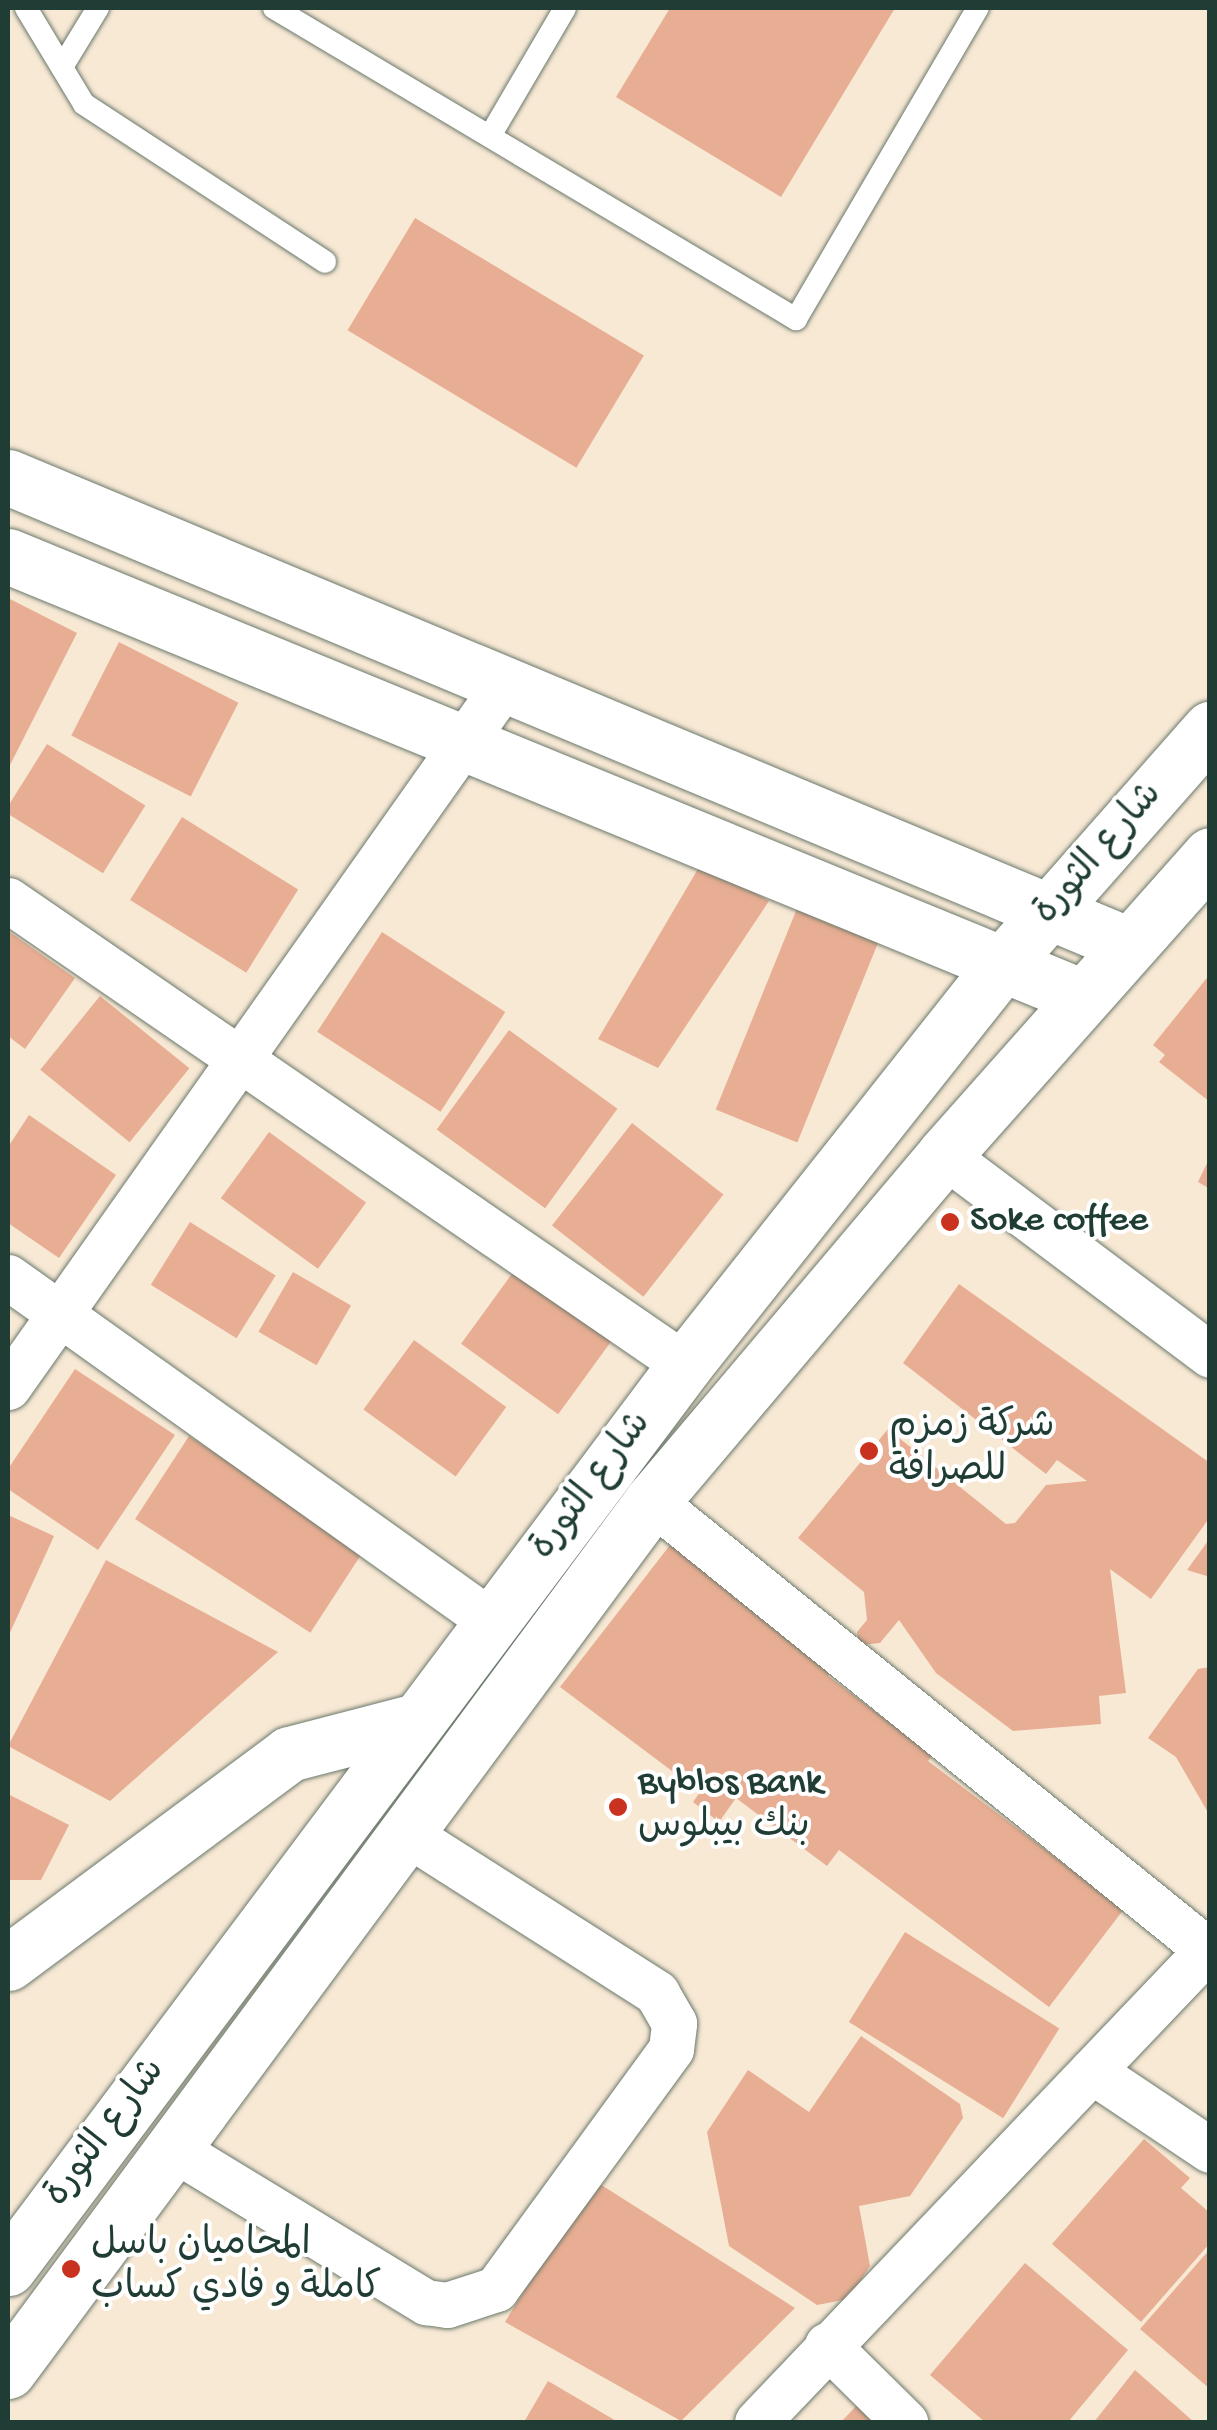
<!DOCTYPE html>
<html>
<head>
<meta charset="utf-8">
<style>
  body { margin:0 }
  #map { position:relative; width:1217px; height:2430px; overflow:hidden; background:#f8e9d5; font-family:"Gochi Hand","Playpen Sans Arabic",sans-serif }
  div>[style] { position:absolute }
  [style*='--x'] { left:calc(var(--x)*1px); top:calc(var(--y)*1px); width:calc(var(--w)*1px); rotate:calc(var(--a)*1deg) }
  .building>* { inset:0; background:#e8ae93; transform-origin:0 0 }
  .roads { filter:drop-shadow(0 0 2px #6b796c) drop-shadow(0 0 2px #6b796c) }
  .lane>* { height:22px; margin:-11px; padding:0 11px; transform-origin:11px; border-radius:11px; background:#fff }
  .street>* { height:45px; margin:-22.5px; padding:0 22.5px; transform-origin:22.5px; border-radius:22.5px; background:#fff }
  .secondary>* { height:55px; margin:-27.5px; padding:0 27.5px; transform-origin:27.5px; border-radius:27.5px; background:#fff }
  .primary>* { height:55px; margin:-27.5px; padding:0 27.5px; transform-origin:27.5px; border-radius:27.5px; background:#fff }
  .dots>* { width:28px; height:28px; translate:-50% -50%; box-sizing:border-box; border:5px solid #fff; border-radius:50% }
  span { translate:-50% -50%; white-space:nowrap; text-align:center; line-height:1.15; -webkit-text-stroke:8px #fff; paint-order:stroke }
  .street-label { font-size:38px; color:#1f3d34 }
  .poi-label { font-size:38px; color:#1f3d34 }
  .left { translate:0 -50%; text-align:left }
  .frame { position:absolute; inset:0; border:10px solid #1f3d34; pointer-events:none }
</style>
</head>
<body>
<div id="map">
  <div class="building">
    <div style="clip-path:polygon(670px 8px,895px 8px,781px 197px,616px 97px)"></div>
    <div style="left:415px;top:218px;width:267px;height:131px;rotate:31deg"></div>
    <div style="clip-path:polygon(8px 598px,77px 633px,8px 769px)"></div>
    <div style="left:119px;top:642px;width:134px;height:105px;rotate:27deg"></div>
    <div style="left:47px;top:744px;width:116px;height:80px;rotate:32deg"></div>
    <div style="left:182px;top:817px;width:137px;height:98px;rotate:32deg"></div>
    <div style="clip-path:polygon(702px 862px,769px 901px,658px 1068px,598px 1039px)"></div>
    <div style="left:800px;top:901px;width:88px;height:225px;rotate:22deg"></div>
    <div style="clip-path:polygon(8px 931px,75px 978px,25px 1049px,8px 1036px)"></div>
    <div style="left:382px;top:932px;width:147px;height:119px;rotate:33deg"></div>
    <div style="clip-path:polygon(1210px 974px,1210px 1102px,1159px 1062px,1165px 1055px,1153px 1045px)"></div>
    <div style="left:100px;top:996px;width:115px;height:95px;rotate:39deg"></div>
    <div style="left:509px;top:1030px;width:134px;height:123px;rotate:36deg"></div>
    <div style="clip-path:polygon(29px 1115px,116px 1175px,59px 1258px,8px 1223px,8px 1147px)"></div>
    <div style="left:632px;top:1123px;width:116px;height:130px;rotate:38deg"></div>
    <div style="left:269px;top:1132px;width:120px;height:82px;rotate:36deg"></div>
    <div style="clip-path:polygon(1210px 1157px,1210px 1189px,1198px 1182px)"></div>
    <div style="left:190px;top:1222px;width:101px;height:74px;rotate:32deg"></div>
    <div style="left:514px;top:1271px;width:120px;height:90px;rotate:36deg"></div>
    <div style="left:293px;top:1272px;width:67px;height:69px;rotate:30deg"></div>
    <div style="clip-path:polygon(959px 1284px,1210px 1463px,1210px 1517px,1151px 1599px,1110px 1569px,1126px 1693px,1099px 1696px,1101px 1724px,1013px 1731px,936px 1673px,899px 1620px,880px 1643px,859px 1645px,857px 1632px,867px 1620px,864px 1592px,798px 1538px,888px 1429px,1006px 1524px,1015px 1523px,1046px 1485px,1087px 1481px,1057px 1460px,1046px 1474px,903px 1363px)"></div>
    <div style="left:414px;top:1340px;width:114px;height:86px;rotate:36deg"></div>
    <div style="clip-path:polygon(75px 1369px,175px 1435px,98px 1550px,8px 1489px,8px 1469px)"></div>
    <div style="left:189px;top:1436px;width:209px;height:99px;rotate:33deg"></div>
    <div style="clip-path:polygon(8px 1515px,54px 1536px,8px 1637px)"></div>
    <div style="clip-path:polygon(677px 1536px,841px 1659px,828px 1676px,933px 1755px,928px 1761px,1124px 1909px,1049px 2007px,839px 1850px,827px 1866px,736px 1798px,719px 1822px,693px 1802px,700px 1792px,560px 1687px)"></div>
    <div style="clip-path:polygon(1210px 1538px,1210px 1577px,1187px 1570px)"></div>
    <div style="clip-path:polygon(106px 1560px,278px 1652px,110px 1801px,8px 1746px)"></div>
    <div style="clip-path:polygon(1210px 1667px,1210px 1816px,1176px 1757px,1148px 1738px,1198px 1669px)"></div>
    <div style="clip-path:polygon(8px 1794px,69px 1825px,41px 1880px,8px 1880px)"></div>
    <div style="left:905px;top:1932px;width:182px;height:106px;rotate:32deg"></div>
    <div style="clip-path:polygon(861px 2036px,960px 2104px,963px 2118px,910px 2196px,859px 2206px,870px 2266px,848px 2299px,817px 2305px,729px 2246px,707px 2132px,748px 2070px,809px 2112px)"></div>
    <div style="clip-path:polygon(1144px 2139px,1190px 2178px,1181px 2188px,1210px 2213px,1210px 2243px,1141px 2322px,1052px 2244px)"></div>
    <div style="clip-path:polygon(592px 2179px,795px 2308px,681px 2421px,505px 2322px)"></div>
    <div style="clip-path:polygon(1210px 2249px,1210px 2389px,1140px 2329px)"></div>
    <div style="clip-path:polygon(1025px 2263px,1128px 2350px,1068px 2422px,985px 2422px,930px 2375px)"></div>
    <div style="clip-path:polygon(1135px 2370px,1194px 2422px,1094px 2422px)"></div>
    <div style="clip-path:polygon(548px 2381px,618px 2422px,524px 2422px)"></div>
    <div style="clip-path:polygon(859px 2403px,881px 2422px,841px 2422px)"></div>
  </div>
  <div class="roads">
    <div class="lane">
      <div style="--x:26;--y:8;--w:112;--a:58.9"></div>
      <div style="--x:84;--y:104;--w:288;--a:33.2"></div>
      <div style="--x:274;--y:8;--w:608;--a:30.79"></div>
      <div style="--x:796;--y:319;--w:360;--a:-59.7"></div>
      <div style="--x:62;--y:67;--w:69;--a:-58.6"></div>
      <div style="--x:490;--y:136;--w:148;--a:-59.6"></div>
    </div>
    <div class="street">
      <div style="--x:8;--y:900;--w:821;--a:34.48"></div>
      <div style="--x:944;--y:1155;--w:333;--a:36.9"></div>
      <div style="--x:8;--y:1277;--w:594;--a:35.48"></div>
      <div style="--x:8;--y:1387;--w:860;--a:-54.76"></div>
      <div style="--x:652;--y:1501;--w:711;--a:38.95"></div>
      <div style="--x:1092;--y:2071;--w:142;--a:33.8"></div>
      <div style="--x:169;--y:2146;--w:301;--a:31.3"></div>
      <div style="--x:426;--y:2302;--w:21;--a:8"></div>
      <div style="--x:447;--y:2305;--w:52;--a:-18.1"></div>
      <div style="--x:496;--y:2289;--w:297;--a:-53.9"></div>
      <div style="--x:671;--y:2049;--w:26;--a:-83"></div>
      <div style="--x:674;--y:2023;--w:34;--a:-120"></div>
      <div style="--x:657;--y:1993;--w:298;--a:-147.5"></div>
      <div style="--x:827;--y:2345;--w:110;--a:44.6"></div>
      <div style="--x:757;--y:2422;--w:656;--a:-46.36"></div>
    </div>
    <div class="secondary">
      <div style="--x:8;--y:477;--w:1215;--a:22.66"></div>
      <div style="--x:8;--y:556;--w:1162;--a:22.31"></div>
      <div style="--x:8;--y:1963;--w:350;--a:-36.6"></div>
      <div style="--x:289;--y:1754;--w:128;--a:-14.5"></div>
    </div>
    <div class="primary">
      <div style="--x:8;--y:2268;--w:1129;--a:-53.14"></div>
      <div style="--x:685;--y:1365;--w:510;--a:-51.6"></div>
      <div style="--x:1002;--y:965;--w:315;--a:-48.6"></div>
      <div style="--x:8;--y:2371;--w:1082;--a:-53.49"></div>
      <div style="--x:652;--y:1501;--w:453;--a:-49.8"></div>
      <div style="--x:944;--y:1155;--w:401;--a:-48.4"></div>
    </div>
  </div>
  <div class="dots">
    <div style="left:950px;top:1222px;background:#c8321e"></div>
    <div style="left:869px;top:1451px;background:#c8321e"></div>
    <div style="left:618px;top:1807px;background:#c8321e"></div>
    <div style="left:71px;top:2269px;background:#c8321e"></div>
  </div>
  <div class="street-label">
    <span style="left:1100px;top:855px;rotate:-49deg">شارع الثورة</span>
    <span style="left:593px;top:1487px;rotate:-53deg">شارع الثورة</span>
    <span style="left:107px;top:2134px;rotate:-53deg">شارع الثورة</span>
  </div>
  <div class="poi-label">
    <span class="left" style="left:970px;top:1222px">Soke coffee</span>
    <span class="left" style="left:889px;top:1451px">شركة زمزم<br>للصرافة</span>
    <span class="left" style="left:638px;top:1807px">Byblos Bank<br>بنك بيبلوس</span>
    <span class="left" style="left:91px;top:2269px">المحاميان باسل<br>كاملة و فادي كساب</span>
  </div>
  <div class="frame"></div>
</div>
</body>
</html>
